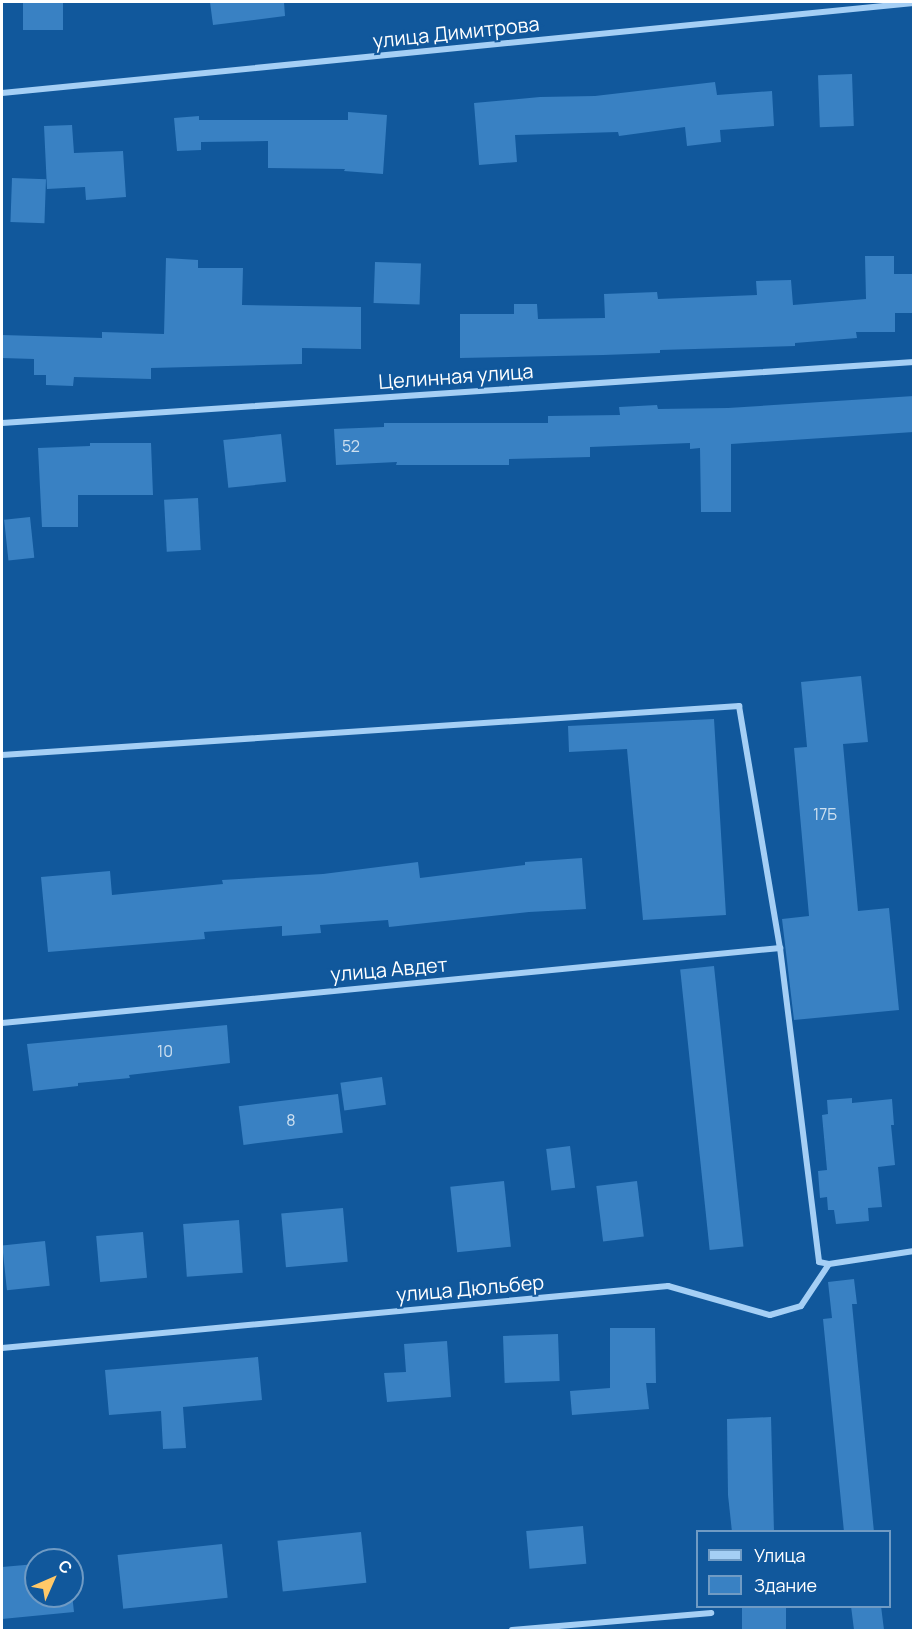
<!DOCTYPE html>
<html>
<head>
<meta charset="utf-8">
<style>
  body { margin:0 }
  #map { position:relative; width:915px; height:1632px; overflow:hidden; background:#11589c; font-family:Manrope,sans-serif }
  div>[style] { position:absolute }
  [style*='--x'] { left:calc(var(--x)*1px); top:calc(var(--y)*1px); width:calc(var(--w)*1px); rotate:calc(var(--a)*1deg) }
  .building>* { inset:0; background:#3981c3; transform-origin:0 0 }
  .street>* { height:6px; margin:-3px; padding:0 3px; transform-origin:3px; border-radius:3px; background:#a5cff5 }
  span { translate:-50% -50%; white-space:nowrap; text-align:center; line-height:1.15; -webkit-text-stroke:4.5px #11589c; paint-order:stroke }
  .number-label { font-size:16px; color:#cee0f0 }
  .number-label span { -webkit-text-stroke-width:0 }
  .street-label { font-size:20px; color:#fff }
  .frame { position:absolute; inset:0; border:3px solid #fff; pointer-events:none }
  .legend { position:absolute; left:696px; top:1530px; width:195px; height:78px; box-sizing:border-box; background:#11589c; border:2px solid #709bc4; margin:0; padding:8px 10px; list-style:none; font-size:18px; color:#fff }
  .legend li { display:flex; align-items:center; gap:12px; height:30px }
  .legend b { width:30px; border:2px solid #709bc4 }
  .north { position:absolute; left:24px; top:1548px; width:60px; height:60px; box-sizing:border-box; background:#11589c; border:2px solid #709bc4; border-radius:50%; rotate:45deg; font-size:16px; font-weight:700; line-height:24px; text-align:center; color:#fff }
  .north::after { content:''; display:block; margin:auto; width:21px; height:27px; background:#ffc868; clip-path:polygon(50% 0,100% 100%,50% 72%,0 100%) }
</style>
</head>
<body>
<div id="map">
  <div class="building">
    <div style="left:23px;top:2px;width:40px;height:28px"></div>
    <div style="clip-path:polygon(210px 2px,284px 2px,285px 16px,213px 25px)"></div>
    <div style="left:852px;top:74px;width:52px;height:34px;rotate:88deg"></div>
    <div style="clip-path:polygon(715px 82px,717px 95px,772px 91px,774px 126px,720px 130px,721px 142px,687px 146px,685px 127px,619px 136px,618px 132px,515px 135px,517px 162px,479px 165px,474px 103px,540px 97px,595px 96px)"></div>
    <div style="clip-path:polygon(348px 112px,387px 115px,383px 174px,344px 171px,345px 169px,268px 168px,268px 141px,201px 142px,201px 150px,177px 151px,174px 118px,199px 116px,199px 120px,348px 120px)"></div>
    <div style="clip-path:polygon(72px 125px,74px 153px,123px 151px,126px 197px,86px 200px,85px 187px,47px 189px,44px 126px)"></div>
    <div style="left:12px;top:178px;width:34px;height:44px;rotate:2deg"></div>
    <div style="clip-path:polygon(865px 256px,894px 256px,894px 274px,914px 274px,914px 313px,895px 313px,895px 332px,856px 332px,857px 338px,795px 343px,795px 346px,660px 350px,660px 353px,603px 355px,460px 358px,460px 314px,514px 314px,514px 304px,537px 304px,538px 319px,605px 318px,604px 294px,657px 292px,658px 299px,757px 295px,756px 281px,791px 280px,793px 305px,866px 299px)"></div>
    <div style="clip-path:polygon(166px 258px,198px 260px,198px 268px,243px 268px,242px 305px,361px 307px,361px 349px,302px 348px,302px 364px,151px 368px,151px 379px,74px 377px,73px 386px,46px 385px,46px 375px,34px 375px,34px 359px,2px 358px,2px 335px,102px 338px,102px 332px,164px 334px)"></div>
    <div style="left:375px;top:262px;width:46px;height:41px;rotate:2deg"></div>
    <div style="clip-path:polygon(914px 396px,914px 432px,731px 444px,731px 512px,701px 512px,700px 448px,690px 449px,690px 443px,590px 447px,590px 457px,509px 459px,509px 465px,396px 465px,397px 462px,336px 465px,334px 429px,384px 427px,384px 423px,548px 423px,548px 416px,620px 415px,619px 407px,657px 405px,658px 409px,728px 408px)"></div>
    <div style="left:281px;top:434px;width:48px;height:58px;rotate:84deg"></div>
    <div style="clip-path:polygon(90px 443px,151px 443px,153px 495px,78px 495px,78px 527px,42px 527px,38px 448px,90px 446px)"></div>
    <div style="left:198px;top:498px;width:52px;height:34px;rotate:87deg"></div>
    <div style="left:30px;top:517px;width:41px;height:26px;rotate:84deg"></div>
    <div style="clip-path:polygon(861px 676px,868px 742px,843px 744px,858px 911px,889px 908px,899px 1010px,794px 1020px,782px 919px,809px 916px,794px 748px,807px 747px,801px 682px)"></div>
    <div style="clip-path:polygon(714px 719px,726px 915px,643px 920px,627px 749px,569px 752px,568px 726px)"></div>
    <div style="clip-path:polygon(582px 858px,586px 909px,529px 912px,389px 927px,388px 920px,320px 925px,321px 933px,282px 936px,282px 926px,204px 932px,205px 939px,48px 952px,41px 877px,110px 871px,112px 895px,223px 884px,222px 880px,323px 874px,418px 862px,420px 878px,525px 865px,525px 862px)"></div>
    <div style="left:714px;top:966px;width:282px;height:34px;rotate:84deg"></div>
    <div style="clip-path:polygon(227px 1025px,230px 1063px,129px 1075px,130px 1078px,78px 1083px,78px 1086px,33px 1091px,27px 1044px)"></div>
    <div style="left:382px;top:1077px;width:28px;height:42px;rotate:82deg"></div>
    <div style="left:338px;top:1094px;width:39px;height:100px;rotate:83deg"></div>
    <div style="clip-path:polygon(852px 1098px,852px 1103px,892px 1099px,894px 1125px,891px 1125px,895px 1165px,878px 1167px,882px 1207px,868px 1208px,869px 1221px,836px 1224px,834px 1210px,828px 1210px,827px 1197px,820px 1198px,818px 1171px,827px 1170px,822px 1115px,828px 1114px,827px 1100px)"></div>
    <div style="left:570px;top:1146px;width:42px;height:24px;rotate:83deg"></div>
    <div style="left:504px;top:1181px;width:66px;height:54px;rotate:84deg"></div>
    <div style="left:637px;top:1181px;width:56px;height:41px;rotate:83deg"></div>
    <div style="left:343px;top:1208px;width:54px;height:62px;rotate:85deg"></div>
    <div style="left:239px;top:1220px;width:53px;height:56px;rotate:86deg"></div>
    <div style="left:143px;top:1232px;width:46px;height:47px;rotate:85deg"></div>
    <div style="left:45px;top:1241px;width:45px;height:43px;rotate:84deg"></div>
    <div style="clip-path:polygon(854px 1279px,857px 1304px,852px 1304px,874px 1532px,844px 1532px,823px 1319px,832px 1318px,828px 1282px)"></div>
    <div style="clip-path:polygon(610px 1328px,655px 1328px,656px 1383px,646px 1383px,649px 1409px,572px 1415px,570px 1391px,610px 1388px)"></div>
    <div style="left:558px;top:1334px;width:47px;height:55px;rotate:88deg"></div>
    <div style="clip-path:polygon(447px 1341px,451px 1397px,387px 1402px,384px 1373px,406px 1372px,404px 1344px)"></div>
    <div style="clip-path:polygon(258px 1357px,262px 1400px,183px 1407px,186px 1448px,163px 1449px,161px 1411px,109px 1415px,105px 1370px)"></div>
    <div style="clip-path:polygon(771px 1417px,774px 1532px,732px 1532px,728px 1495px,727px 1419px)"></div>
    <div style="left:583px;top:1526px;width:38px;height:57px;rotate:85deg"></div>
    <div style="left:361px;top:1532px;width:51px;height:84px;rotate:84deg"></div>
    <div style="left:222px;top:1544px;width:54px;height:105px;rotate:84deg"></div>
    <div style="clip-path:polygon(36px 1564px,36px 1596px,72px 1596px,72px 1594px,74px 1612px,2px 1619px,2px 1567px)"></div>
    <div style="left:742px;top:1606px;width:44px;height:24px"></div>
    <div style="clip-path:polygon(851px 1606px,881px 1606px,884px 1630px,854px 1630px)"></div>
  </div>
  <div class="street">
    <div style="--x:2;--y:93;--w:916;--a:-5.64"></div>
    <div style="--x:2;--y:423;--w:914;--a:-3.83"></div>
    <div style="--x:2;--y:755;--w:739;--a:-3.8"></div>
    <div style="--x:739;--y:706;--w:245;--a:80.4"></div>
    <div style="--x:780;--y:948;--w:316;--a:82.9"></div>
    <div style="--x:819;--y:1262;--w:10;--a:11"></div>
    <div style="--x:2;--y:1023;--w:782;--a:-5.51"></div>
    <div style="--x:2;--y:1348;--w:669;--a:-5.32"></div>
    <div style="--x:668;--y:1286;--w:106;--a:15.9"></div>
    <div style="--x:770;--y:1315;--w:32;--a:-16"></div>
    <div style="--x:801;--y:1306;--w:50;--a:-56.3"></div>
    <div style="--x:829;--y:1264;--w:86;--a:-8.7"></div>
    <div style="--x:512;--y:1630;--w:200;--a:-4.9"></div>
  </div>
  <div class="number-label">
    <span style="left:351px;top:446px">52</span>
    <span style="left:825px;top:814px">17Б</span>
    <span style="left:165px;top:1051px">10</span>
    <span style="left:291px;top:1120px">8</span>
  </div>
  <div class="street-label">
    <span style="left:456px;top:32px;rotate:-6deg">улица Димитрова</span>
    <span style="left:456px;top:376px;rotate:-4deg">Целинная улица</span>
    <span style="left:389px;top:969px;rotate:-5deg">улица Авдет</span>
    <span style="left:470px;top:1288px;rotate:-5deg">улица Дюльбер</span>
  </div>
  <div class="frame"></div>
  <ul class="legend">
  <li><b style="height:8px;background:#a5cff5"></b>Улица</li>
  <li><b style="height:16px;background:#3981c3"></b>Здание</li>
  </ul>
  <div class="north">С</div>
</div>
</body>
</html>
